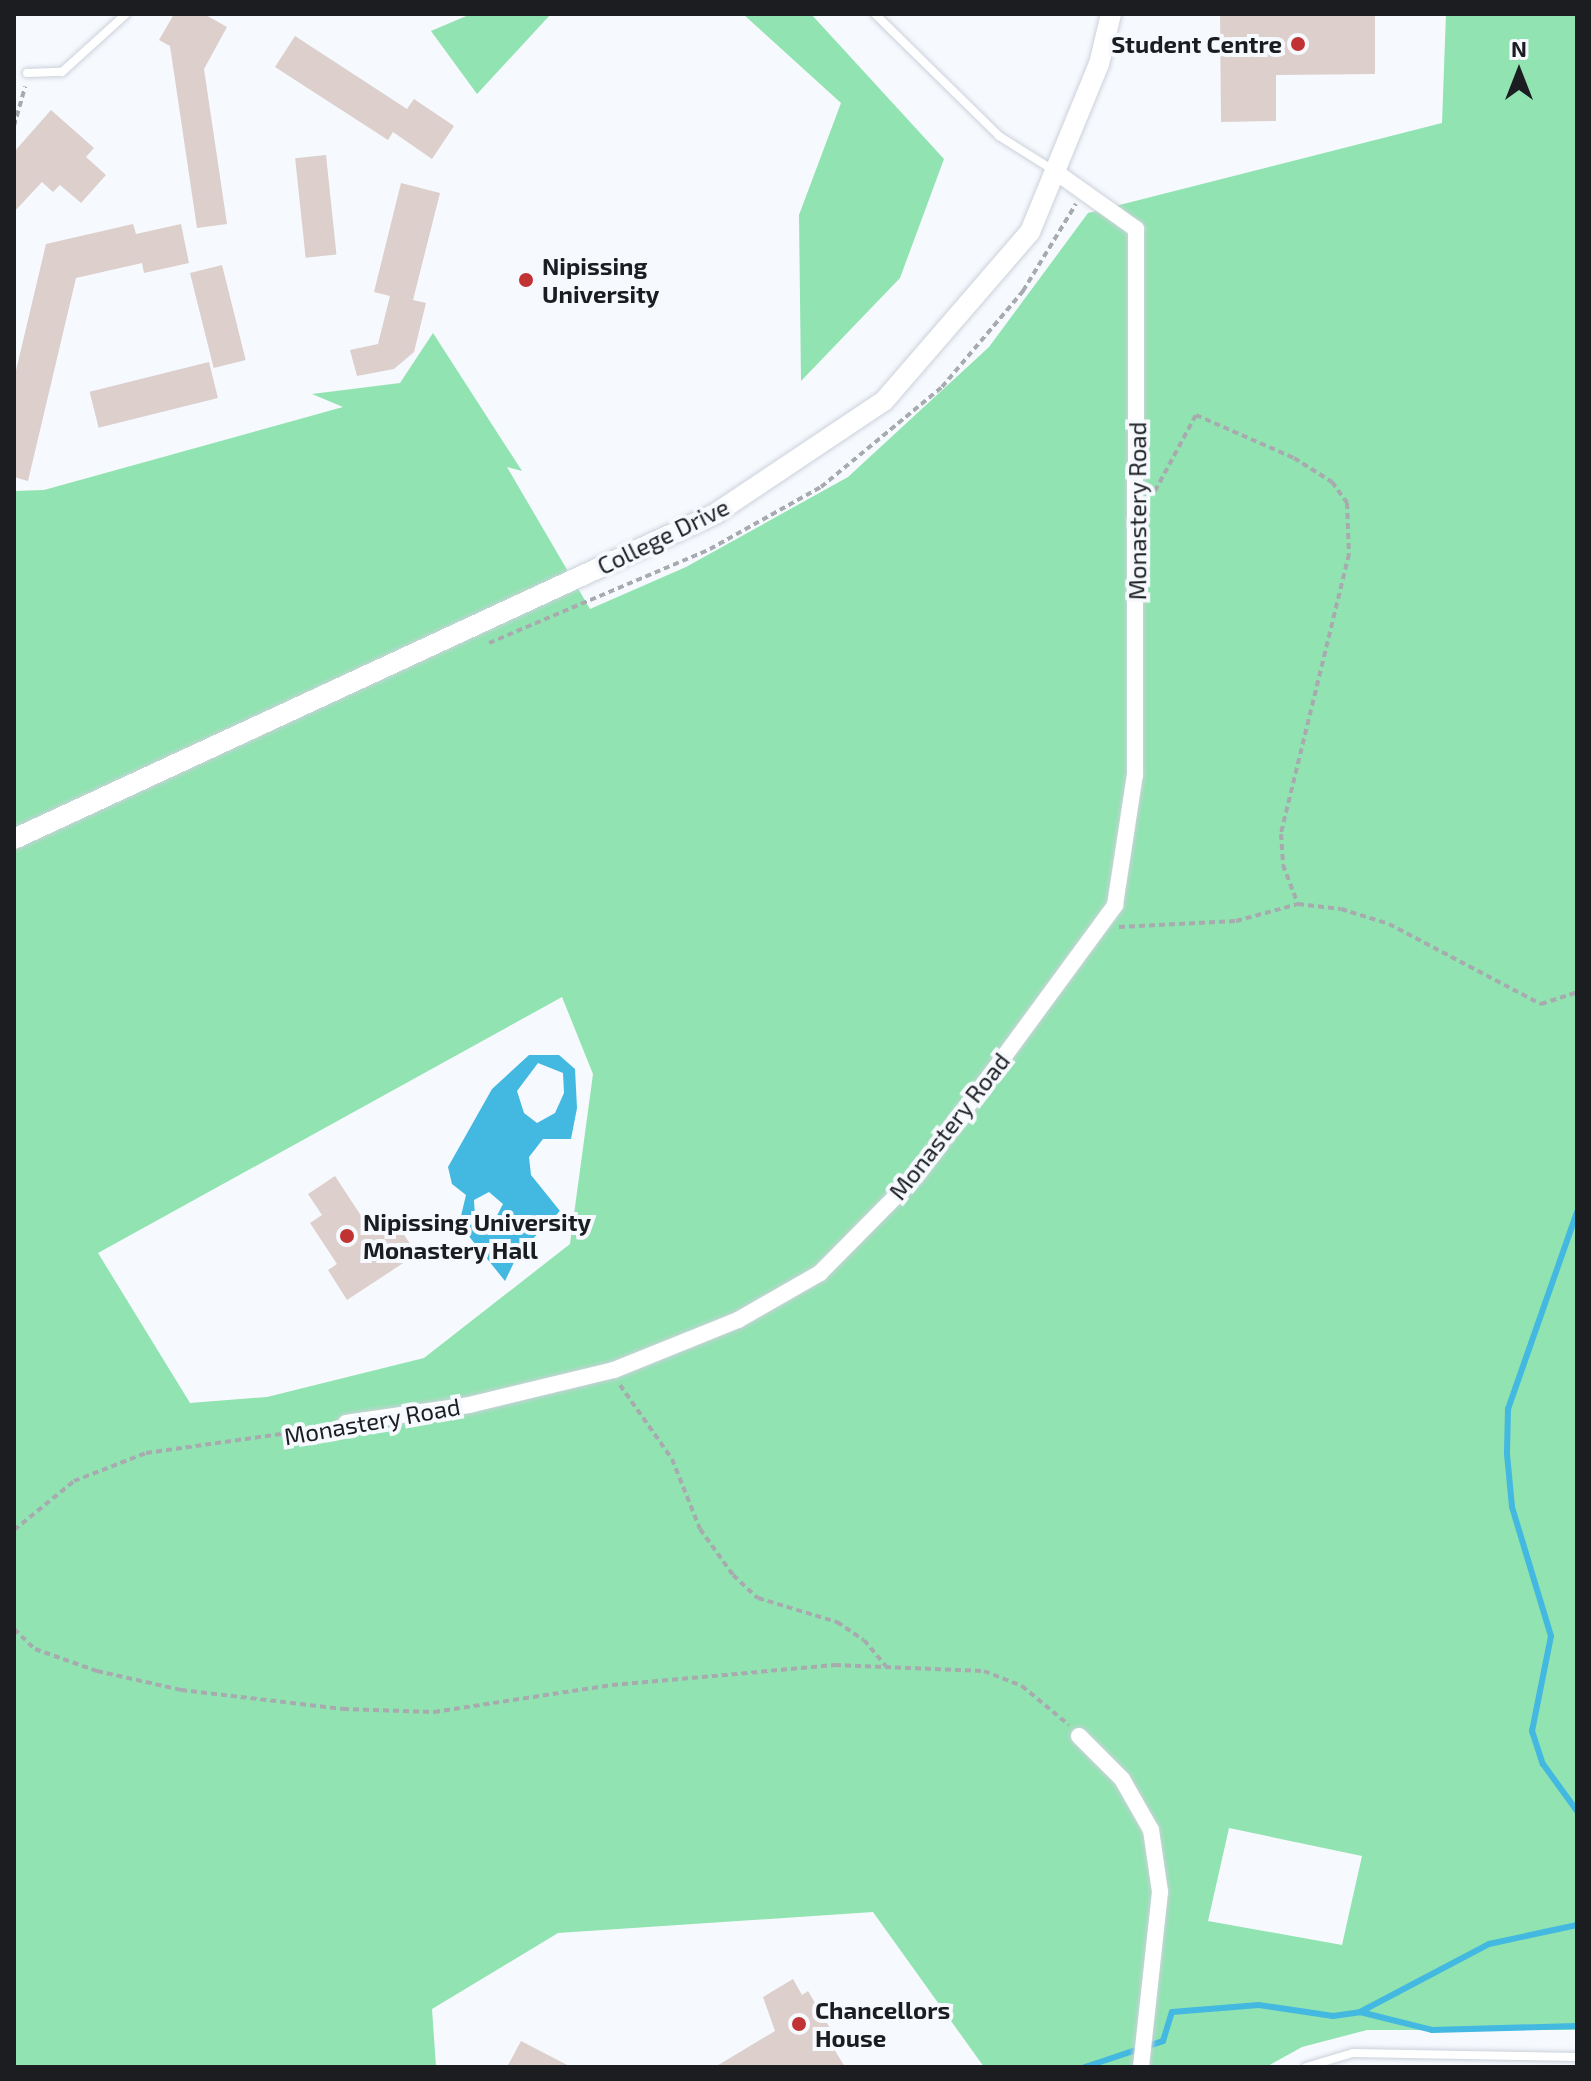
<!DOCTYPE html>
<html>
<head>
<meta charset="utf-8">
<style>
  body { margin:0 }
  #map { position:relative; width:1591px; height:2081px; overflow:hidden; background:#f6f9fd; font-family:"Exo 2",sans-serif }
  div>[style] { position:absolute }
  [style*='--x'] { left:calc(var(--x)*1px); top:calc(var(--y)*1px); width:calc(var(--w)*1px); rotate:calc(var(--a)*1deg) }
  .green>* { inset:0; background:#91e3b1 }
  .water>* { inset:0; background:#43b8e0 }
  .stream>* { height:6px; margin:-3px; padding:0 3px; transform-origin:3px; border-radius:3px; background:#43b8e0 }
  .building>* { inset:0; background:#dccfcc; transform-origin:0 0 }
  .path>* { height:4px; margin-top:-2px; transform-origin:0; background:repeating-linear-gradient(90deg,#a7aaae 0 6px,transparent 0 10px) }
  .roads { filter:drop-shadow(0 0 2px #cbd1db) drop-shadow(0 0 2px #cbd1db) }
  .service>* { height:8px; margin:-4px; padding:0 4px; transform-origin:4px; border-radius:4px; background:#fff }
  .minor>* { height:16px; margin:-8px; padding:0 8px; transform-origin:8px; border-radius:8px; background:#fff }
  .tertiary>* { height:20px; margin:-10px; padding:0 10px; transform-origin:10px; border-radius:10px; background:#fff }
  .dots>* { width:22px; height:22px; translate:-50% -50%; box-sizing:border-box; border:4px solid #f6f9fd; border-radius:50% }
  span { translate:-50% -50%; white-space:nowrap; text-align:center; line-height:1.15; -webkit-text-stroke:8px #f6f9fd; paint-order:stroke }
  .poi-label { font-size:24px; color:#1b1d21; font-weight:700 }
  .right { translate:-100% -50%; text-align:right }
  .left { translate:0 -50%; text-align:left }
  .street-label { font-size:24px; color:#1b1d21 }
  .frame { position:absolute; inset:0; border:16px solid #1b1d21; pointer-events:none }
  .north { position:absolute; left:1479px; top:32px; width:80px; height:80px; -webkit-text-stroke:6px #f6f9fd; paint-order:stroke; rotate:0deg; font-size:22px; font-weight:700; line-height:32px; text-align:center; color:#1b1d21 }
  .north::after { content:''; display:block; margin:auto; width:28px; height:36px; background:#1b1d21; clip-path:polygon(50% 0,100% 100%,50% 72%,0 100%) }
</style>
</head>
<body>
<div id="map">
  <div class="green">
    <div style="clip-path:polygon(471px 14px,551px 14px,477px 94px,431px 31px)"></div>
    <div style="clip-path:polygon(743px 14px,811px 14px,944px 159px,900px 278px,801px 381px,799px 215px,841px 103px)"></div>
    <div style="clip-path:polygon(evenodd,1446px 14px,1577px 14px,1577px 2030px,1367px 2030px,1302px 2047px,1266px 2067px,984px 2067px,873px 1912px,558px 1933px,432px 2009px,436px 2067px,14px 2067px,14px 491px,44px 490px,343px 407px,312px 394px,400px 383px,433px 333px,522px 471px,507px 467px,590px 609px,686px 567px,848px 477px,989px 347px,1088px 213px,1442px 123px,1446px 14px,562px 997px,593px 1074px,570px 1244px,424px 1358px,267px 1397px,190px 1403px,98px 1253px,562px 997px,1446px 14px,1229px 1828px,1362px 1856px,1342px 1945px,1208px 1921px,1229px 1828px)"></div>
  </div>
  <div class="water">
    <div style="clip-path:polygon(evenodd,529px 1055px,559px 1055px,575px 1069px,577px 1108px,571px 1139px,543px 1139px,529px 1157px,531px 1175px,560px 1211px,518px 1254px,505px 1281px,459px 1224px,466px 1195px,452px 1184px,448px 1167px,492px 1089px,529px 1055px,538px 1063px,563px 1073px,564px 1093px,555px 1113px,537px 1123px,524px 1113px,517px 1091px,538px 1063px,529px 1055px,489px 1192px,503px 1204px,491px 1227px,475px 1216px,474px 1200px,489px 1192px)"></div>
  </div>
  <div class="stream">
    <div style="--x:1577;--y:1212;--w:209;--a:109.3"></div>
    <div style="--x:1508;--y:1409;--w:45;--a:91.3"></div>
    <div style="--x:1507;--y:1454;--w:53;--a:84.6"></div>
    <div style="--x:1512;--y:1507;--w:135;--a:73.2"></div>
    <div style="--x:1551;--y:1636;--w:97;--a:101.3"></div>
    <div style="--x:1532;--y:1731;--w:35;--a:72"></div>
    <div style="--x:1543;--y:1764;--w:58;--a:54.1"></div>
    <div style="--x:1360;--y:2012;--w:74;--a:14"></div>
    <div style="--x:1432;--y:2030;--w:145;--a:-1.6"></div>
    <div style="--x:1085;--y:2067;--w:82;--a:-18.4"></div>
    <div style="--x:1163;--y:2041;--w:30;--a:-73"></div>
    <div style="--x:1172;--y:2012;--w:87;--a:-4.6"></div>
    <div style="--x:1259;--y:2005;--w:75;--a:8.5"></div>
    <div style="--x:1333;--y:2016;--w:27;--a:-8"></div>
    <div style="--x:1360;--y:2012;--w:146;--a:-27.8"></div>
    <div style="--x:1489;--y:1944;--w:90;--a:-12.2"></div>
  </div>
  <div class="building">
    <div style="clip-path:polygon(174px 14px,204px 14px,227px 27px,204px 69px,227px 224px,197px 228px,170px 46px,159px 40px)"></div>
    <div style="clip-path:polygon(1220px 14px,1375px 14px,1375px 74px,1276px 75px,1276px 121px,1221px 122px)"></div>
    <div style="clip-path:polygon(295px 36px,407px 109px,414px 99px,454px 126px,432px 159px,393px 132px,388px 140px,275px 67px)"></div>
    <div style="clip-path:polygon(51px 110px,94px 148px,86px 157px,106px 175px,81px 203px,60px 185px,53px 192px,42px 182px,14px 212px,14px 152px)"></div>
    <div style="left:326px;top:155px;width:100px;height:31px;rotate:84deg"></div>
    <div style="clip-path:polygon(401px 183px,440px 193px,413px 300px,426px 303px,414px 352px,394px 369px,357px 376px,350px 350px,378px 344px,390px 296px,374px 292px)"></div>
    <div style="clip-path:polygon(133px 224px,136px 234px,181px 224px,189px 263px,144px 273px,142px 263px,76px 278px,28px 481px,14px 477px,14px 379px,46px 244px)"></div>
    <div style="left:222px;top:265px;width:98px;height:33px;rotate:76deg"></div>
    <div style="left:209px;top:362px;width:37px;height:123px;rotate:76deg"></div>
    <div style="clip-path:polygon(335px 1176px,371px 1231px,392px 1217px,417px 1254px,347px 1300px,328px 1270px,337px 1264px,310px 1223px,322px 1215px,308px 1194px)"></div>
    <div style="clip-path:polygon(793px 1979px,802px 1995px,808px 1991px,840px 2045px,834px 2049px,845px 2067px,715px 2067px,775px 2031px,763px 1997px)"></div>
    <div style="clip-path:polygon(521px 2041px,571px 2067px,507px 2067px)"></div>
  </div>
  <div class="path">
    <div style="--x:14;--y:126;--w:41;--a:-74.2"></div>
    <div style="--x:1155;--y:491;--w:86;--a:-61.7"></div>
    <div style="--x:1196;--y:415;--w:107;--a:23.7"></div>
    <div style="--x:1294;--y:458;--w:45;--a:32.3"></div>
    <div style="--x:1332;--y:482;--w:26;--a:54"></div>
    <div style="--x:1347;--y:503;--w:51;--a:87.8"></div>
    <div style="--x:1349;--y:554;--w:288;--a:103.7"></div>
    <div style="--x:1281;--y:834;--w:31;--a:86"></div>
    <div style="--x:1283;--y:865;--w:42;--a:69"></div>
    <div style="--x:489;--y:643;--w:240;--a:-23"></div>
    <div style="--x:710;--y:549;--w:127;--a:-29.2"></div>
    <div style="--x:821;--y:487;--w:157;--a:-39.6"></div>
    <div style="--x:942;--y:387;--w:126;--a:-49.8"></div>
    <div style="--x:1023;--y:291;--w:102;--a:-58.7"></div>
    <div style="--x:1119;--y:927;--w:117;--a:-2.9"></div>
    <div style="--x:1236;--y:921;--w:64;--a:-15.3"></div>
    <div style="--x:1298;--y:904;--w:43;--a:6.6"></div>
    <div style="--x:1341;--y:909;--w:50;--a:17.4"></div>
    <div style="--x:1389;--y:924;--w:172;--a:27.8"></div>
    <div style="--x:1541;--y:1004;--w:38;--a:-18"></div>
    <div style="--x:620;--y:1385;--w:90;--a:54.9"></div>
    <div style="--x:672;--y:1459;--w:75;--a:68.2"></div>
    <div style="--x:700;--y:1529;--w:57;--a:54.3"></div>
    <div style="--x:733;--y:1575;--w:34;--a:43"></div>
    <div style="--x:758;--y:1598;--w:83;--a:16.9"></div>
    <div style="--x:837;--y:1622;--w:32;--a:34"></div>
    <div style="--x:864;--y:1640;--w:34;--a:50"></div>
    <div style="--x:14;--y:1530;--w:77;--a:-39.2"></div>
    <div style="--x:74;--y:1481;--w:77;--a:-21.3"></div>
    <div style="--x:146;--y:1453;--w:187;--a:-8"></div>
    <div style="--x:14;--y:1629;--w:29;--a:44"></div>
    <div style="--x:35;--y:1649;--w:66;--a:19.5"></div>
    <div style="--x:97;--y:1671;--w:86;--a:12.7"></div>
    <div style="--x:181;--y:1690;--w:163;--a:6.7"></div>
    <div style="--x:343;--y:1709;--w:91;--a:1.9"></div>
    <div style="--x:434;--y:1712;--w:180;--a:-8.6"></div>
    <div style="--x:612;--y:1685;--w:224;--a:-5.1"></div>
    <div style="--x:835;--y:1665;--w:149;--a:2.3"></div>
    <div style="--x:984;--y:1671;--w:41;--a:21.5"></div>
    <div style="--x:1022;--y:1686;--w:61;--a:39.7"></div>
  </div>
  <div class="roads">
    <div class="service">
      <div style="--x:875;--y:14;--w:174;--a:44.5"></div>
      <div style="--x:999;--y:136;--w:64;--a:32.2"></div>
      <div style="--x:27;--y:73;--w:35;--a:-2"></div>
      <div style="--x:62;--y:72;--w:86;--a:-42.2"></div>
      <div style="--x:1306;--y:2067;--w:49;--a:-16.6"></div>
      <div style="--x:1353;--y:2053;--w:224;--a:1"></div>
    </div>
    <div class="minor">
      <div style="--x:346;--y:1423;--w:124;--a:-8.3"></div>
      <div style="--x:469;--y:1405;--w:149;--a:-13.6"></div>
      <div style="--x:614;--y:1370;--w:134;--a:-22"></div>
      <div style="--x:738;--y:1320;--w:95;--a:-29.8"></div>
      <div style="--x:820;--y:1273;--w:138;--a:-45.3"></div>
      <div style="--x:917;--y:1175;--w:335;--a:-53.7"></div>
      <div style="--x:1115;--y:905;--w:132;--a:-81.3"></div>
      <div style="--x:1135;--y:775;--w:546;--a:-89.9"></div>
      <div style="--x:1136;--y:229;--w:102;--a:-144.6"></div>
      <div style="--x:1079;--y:1736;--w:61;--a:45"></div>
      <div style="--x:1122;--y:1779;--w:59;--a:60.4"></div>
      <div style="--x:1151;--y:1830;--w:63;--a:81.7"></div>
      <div style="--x:1160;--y:1892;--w:176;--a:96.2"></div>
    </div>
    <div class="tertiary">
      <div style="--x:14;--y:839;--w:773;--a:-24.87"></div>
      <div style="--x:715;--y:514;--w:203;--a:-33.8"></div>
      <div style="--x:884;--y:401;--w:223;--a:-49.2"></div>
      <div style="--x:1030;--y:232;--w:182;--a:-67.7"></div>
      <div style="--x:1099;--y:64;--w:51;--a:-76.5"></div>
    </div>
  </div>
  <div class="dots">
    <div style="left:1298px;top:44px;background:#c13234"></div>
    <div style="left:526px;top:280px;background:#c13234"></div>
    <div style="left:347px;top:1236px;background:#c13234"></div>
    <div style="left:799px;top:2024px;background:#c13234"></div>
  </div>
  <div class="poi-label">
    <span class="right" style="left:1282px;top:44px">Student Centre</span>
    <span class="left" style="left:542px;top:280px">Nipissing<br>University</span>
    <span class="left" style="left:363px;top:1236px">Nipissing University<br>Monastery Hall</span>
    <span class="left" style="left:815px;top:2024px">Chancellors<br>House</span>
  </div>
  <div class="street-label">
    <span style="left:1137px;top:511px;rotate:-90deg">Monastery Road</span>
    <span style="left:663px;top:536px;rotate:-26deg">College Drive</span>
    <span style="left:949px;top:1126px;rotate:-52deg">Monastery Road</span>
    <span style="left:372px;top:1421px;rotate:-10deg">Monastery Road</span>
  </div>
  <div class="frame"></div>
  <div class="north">N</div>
</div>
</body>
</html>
